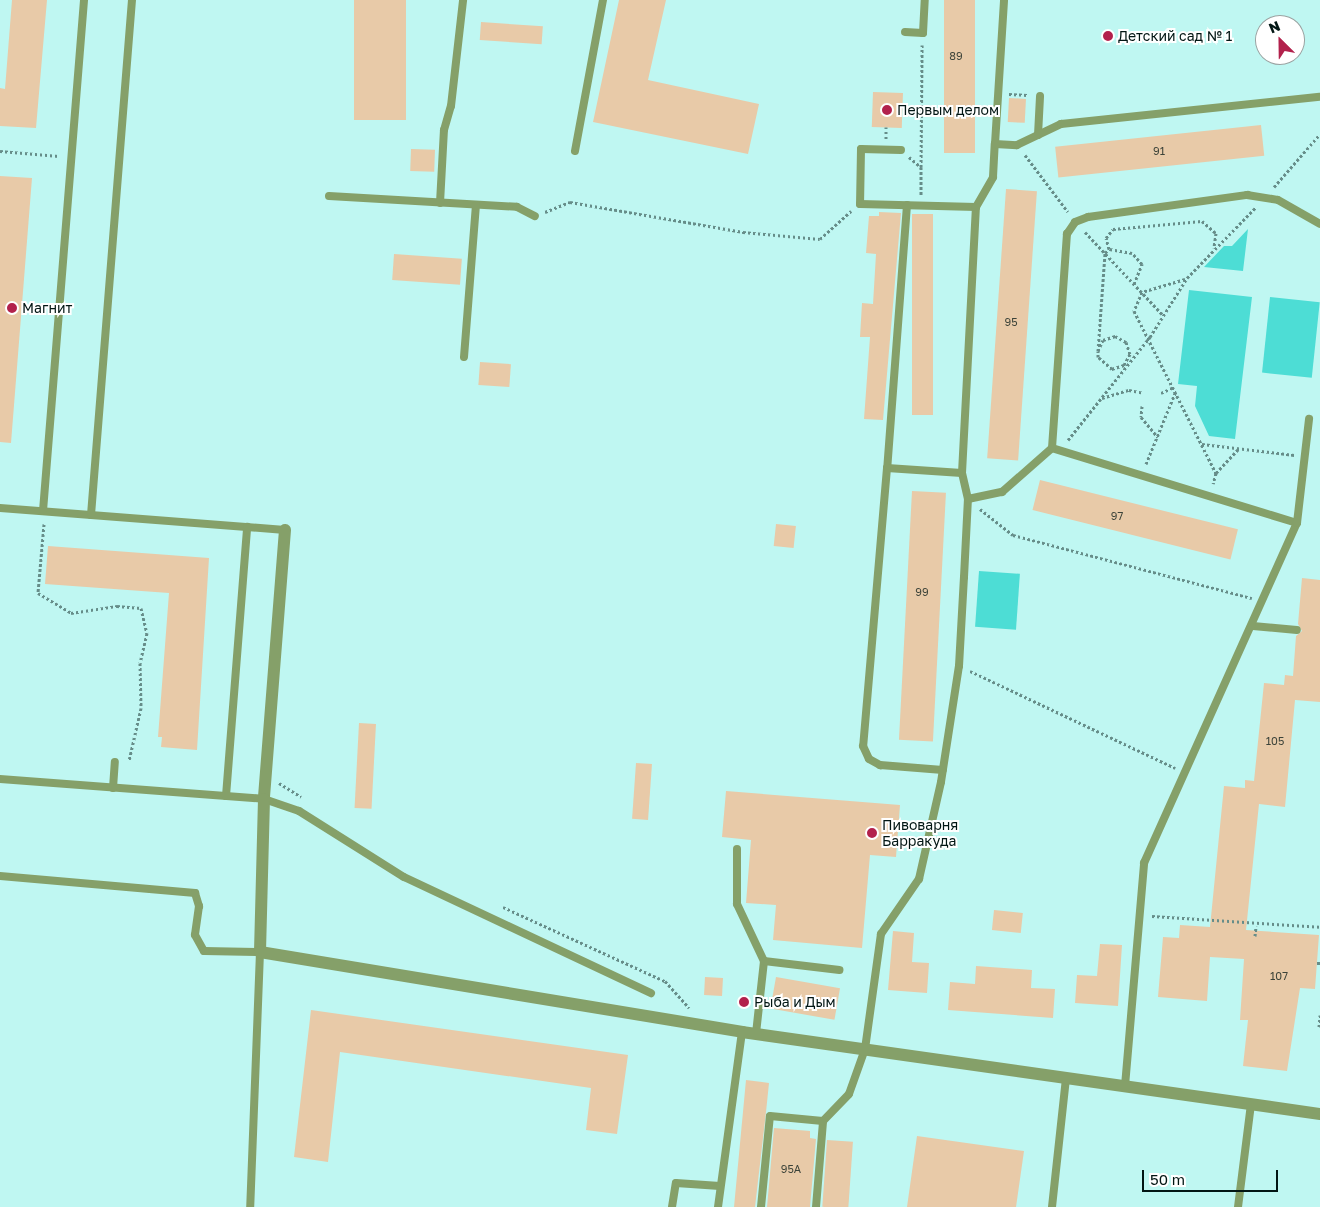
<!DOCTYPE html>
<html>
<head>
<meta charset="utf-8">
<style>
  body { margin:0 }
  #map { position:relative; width:1320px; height:1207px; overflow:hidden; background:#bff7f2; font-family:"Golos Text",sans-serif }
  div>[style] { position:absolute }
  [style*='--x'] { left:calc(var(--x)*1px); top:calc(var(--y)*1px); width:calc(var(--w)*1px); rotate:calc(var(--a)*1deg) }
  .green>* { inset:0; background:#4dddd5; transform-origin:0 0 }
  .building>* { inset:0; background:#e8caa8; transform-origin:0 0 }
  .path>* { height:3px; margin-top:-1.5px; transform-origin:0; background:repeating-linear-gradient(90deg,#668d89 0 2.5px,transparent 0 5px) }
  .lane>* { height:8px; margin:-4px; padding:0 4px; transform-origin:4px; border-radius:4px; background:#85a069 }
  .street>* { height:12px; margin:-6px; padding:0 6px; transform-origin:6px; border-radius:6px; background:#85a069 }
  .dots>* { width:14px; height:14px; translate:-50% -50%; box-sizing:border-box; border:2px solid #fff; border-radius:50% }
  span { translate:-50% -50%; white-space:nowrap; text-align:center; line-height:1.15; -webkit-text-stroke:4px #fff; paint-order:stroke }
  .number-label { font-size:11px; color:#3c4339 }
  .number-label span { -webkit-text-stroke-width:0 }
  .poi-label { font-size:14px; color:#021614 }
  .left { translate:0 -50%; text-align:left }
  .north { position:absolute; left:1255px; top:15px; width:50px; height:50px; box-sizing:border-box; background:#fff; border:1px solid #9aa2a1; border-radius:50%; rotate:337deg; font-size:14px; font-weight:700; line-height:20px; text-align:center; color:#021614 }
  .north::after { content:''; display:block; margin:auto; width:18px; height:22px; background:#b2214c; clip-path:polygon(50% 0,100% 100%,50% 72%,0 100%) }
  .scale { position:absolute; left:1142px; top:1170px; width:136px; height:22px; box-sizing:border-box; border:2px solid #021614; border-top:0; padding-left:6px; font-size:15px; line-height:18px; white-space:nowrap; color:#021614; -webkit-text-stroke:4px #fff; paint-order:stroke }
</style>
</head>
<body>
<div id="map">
  <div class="green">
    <div style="clip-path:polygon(1248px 229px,1243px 271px,1204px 267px,1224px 246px,1232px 246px)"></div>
    <div style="clip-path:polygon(1189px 290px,1252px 297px,1235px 439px,1209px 436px,1195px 406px,1197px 386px,1178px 384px)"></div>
    <div style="left:1270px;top:297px;width:50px;height:76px;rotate:6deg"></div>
    <div style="left:979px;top:571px;width:41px;height:56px;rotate:4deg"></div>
  </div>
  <div class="building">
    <div style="clip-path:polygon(12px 0,47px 0,36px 128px,0 126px,0 88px,5px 89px)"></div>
    <div style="left:354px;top:0;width:52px;height:120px"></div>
    <div style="clip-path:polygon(619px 0,666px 0,648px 80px,759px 104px,748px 154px,593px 122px)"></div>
    <div style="left:944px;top:0;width:31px;height:153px"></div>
    <div style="left:481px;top:22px;width:62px;height:18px;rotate:4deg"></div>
    <div style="left:873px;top:92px;width:30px;height:35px;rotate:2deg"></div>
    <div style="left:1009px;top:98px;width:17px;height:24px;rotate:3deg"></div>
    <div style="left:1261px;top:125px;width:31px;height:207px;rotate:84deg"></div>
    <div style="left:411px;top:149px;width:24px;height:22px;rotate:2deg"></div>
    <div style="clip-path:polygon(0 176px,32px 178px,11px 443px,0 442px)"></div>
    <div style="left:1006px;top:189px;width:31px;height:270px;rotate:4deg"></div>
    <div style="clip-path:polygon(879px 212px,901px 213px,883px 420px,864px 419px,870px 337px,860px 337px,862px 303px,873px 304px,876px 254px,866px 253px,869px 216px,879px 216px)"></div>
    <div style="left:912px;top:214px;width:21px;height:201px"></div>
    <div style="left:394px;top:254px;width:68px;height:26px;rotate:4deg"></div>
    <div style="left:480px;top:362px;width:31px;height:23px;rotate:4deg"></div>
    <div style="left:1040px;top:480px;width:204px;height:31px;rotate:14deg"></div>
    <div style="left:912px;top:491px;width:34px;height:249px;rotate:3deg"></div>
    <div style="left:776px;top:524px;width:20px;height:22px;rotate:6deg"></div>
    <div style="clip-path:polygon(48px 546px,209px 558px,197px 750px,161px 747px,162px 737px,158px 737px,169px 593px,45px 584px)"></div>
    <div style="clip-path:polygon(1302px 578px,1320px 580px,1320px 702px,1295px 700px,1285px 807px,1259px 804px,1246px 930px,1319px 935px,1315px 989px,1300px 988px,1287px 1071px,1243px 1066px,1248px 1020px,1240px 1020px,1244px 959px,1210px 957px,1207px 1001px,1158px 997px,1163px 937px,1179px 938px,1180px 925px,1210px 927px,1224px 786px,1245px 788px,1245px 780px,1254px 781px,1264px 683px,1284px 685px,1285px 675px,1293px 676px,1296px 636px,1302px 631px,1298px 624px)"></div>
    <div style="left:359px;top:723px;width:17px;height:85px;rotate:3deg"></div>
    <div style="left:636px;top:763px;width:16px;height:56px;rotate:4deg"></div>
    <div style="clip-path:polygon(726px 791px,900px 805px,896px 857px,870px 855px,862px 948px,773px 940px,776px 905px,746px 903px,751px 840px,722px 837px)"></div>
    <div style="left:994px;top:910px;width:29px;height:20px;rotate:6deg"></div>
    <div style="clip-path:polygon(893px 931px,914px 933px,912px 962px,929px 963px,927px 993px,888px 990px)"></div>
    <div style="clip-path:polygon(1100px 944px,1122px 945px,1118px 1006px,1075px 1003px,1077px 975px,1097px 976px)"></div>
    <div style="clip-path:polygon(976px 966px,1032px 970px,1031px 988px,1055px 989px,1053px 1018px,948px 1010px,950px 982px,975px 984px)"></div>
    <div style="left:705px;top:977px;width:18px;height:18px;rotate:3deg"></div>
    <div style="left:776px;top:977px;width:65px;height:32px;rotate:10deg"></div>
    <div style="clip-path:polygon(311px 1010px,628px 1055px,617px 1134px,586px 1130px,591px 1088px,340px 1052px,328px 1162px,294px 1157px)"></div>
    <div style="clip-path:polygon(746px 1080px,769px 1083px,766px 1112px,755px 1207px,734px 1207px)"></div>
    <div style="clip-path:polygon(774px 1128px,810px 1131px,810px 1138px,816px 1139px,810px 1207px,767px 1207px)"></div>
    <div style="clip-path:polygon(917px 1136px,1024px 1151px,1016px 1207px,907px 1207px)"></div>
    <div style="left:827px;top:1140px;width:26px;height:67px;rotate:4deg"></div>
  </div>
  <div class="path">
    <div style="--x:1009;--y:94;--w:18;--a:3"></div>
    <div style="--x:886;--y:139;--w:12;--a:-90"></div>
    <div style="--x:0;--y:151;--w:59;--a:4.8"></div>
    <div style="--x:1025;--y:155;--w:71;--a:53"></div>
    <div style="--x:909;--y:157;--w:16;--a:40"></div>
    <div style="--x:921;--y:167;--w:28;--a:90"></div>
    <div style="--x:921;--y:167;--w:122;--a:-89.5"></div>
    <div style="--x:1274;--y:187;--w:70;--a:-49"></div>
    <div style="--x:545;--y:212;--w:27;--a:-22"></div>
    <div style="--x:570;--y:202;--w:176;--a:9.8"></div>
    <div style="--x:743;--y:232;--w:77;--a:5.2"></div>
    <div style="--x:820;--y:239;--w:42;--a:-42.1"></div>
    <div style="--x:1085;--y:232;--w:114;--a:46.8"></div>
    <div style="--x:1185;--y:279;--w:45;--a:163.2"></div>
    <div style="--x:1142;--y:292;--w:21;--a:113"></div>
    <div style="--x:1134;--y:311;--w:182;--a:63.2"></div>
    <div style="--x:1216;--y:473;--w:11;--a:105"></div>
    <div style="--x:1134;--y:284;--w:22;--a:-68"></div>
    <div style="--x:1142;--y:264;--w:15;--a:-132"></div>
    <div style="--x:1132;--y:253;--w:23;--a:-170"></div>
    <div style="--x:1109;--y:249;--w:11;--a:-105"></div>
    <div style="--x:1106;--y:238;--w:11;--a:-52"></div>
    <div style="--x:1113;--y:229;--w:89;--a:-5.1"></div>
    <div style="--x:1202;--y:221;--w:18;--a:41"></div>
    <div style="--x:1216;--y:233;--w:15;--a:98"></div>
    <div style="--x:1098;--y:351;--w:12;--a:-66"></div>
    <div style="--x:1103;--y:340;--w:13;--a:-18"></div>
    <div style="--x:1115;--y:336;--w:13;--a:29"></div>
    <div style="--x:1126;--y:342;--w:13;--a:72"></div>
    <div style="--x:1130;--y:354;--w:13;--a:119"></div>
    <div style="--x:1124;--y:365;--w:13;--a:162"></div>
    <div style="--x:1112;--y:369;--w:18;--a:-139"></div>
    <div style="--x:1098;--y:357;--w:6;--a:-90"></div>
    <div style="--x:1098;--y:351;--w:98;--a:-85.9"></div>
    <div style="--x:1105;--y:253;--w:6;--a:-45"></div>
    <div style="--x:1161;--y:393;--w:14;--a:-25"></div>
    <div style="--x:1102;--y:398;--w:28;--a:-17"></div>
    <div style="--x:1129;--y:390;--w:15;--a:11"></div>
    <div style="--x:1142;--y:406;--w:11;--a:95"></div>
    <div style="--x:1141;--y:417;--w:26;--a:50"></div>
    <div style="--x:1068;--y:440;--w:132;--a:-51.5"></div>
    <div style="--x:1150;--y:337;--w:70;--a:-57.9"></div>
    <div style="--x:1187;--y:278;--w:98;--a:-45.8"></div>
    <div style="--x:1202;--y:444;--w:93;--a:6.8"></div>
    <div style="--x:1146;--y:464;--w:79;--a:-67.7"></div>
    <div style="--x:1216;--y:473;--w:34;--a:-47"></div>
    <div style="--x:980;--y:509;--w:42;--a:38.2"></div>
    <div style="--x:1013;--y:535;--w:247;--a:14.8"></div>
    <div style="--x:44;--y:524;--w:69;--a:95"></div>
    <div style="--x:38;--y:593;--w:39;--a:31"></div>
    <div style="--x:71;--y:613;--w:47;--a:-8.7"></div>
    <div style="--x:117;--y:606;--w:24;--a:5"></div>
    <div style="--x:141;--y:608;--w:26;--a:77"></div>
    <div style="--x:147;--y:633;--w:31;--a:103"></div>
    <div style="--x:140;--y:663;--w:45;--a:88.7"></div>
    <div style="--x:141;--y:708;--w:54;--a:102.8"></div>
    <div style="--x:970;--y:671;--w:227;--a:25.3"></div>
    <div style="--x:279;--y:783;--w:26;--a:32"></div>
    <div style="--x:503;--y:907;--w:178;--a:24.6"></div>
    <div style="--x:665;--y:981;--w:36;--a:48"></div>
    <div style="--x:1152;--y:916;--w:168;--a:3.7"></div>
    <div style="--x:1255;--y:936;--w:10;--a:-84"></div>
    <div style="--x:1317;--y:963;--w:3;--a:0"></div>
    <div style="--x:1319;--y:1027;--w:12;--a:-85"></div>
  </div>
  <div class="lane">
    <div style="--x:905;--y:32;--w:18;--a:3"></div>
    <div style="--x:923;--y:33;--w:33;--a:-87"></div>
    <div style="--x:1038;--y:135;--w:39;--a:-87"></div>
    <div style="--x:995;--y:144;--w:144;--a:-86.4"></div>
    <div style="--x:901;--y:150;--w:40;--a:-178.6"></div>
    <div style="--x:861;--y:149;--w:55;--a:91"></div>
    <div style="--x:860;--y:204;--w:116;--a:1.5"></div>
    <div style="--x:575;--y:151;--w:154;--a:-79.5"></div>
    <div style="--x:329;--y:196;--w:188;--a:3.3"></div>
    <div style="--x:517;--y:207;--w:20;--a:27"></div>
    <div style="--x:440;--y:203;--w:73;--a:-86.9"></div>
    <div style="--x:444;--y:130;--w:25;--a:-74"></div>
    <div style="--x:451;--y:106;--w:107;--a:-83.5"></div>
    <div style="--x:907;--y:205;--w:264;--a:94.3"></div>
    <div style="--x:887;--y:468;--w:75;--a:3.8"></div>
    <div style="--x:464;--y:357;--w:152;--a:-85.5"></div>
    <div style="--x:887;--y:468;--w:279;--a:94.9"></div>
    <div style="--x:863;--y:746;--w:14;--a:65"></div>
    <div style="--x:869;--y:759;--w:13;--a:29"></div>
    <div style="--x:880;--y:765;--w:63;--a:4.5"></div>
    <div style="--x:968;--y:499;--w:35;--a:-12"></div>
    <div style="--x:1002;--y:492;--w:67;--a:-41.3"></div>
    <div style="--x:0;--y:508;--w:286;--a:4.4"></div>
    <div style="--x:43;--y:511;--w:513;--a:-85.41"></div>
    <div style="--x:91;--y:515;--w:517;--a:-85.45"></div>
    <div style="--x:1297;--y:523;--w:256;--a:-163"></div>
    <div style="--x:1052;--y:448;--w:215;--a:-86"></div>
    <div style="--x:1067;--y:234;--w:14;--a:-56"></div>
    <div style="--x:1075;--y:222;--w:14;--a:-21"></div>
    <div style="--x:1088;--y:217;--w:161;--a:-7.9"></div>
    <div style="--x:1247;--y:195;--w:31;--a:9"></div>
    <div style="--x:1278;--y:200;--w:48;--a:29.7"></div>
    <div style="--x:1253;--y:626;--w:44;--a:5.2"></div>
    <div style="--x:0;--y:779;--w:265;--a:4.3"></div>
    <div style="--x:264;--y:799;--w:37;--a:19"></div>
    <div style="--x:299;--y:811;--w:124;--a:32.2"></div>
    <div style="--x:404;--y:877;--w:273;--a:25.2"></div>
    <div style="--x:113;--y:788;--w:26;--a:-86"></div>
    <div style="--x:226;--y:796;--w:270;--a:-85.5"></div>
    <div style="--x:737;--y:849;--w:55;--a:90"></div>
    <div style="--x:737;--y:904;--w:63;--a:64.7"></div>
    <div style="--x:764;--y:961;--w:72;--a:96.3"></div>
    <div style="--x:0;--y:876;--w:196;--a:5"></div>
    <div style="--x:195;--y:893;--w:14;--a:73"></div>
    <div style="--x:199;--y:906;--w:29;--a:98"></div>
    <div style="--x:195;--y:935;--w:18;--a:61"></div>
    <div style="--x:204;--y:951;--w:56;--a:1"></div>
    <div style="--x:260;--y:952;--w:255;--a:92.2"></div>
    <div style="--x:764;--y:961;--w:76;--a:6.8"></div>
    <div style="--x:1125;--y:1086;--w:224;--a:-85.1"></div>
    <div style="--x:1144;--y:863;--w:373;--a:-65.8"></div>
    <div style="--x:1297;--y:523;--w:105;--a:-83.4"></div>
    <div style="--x:672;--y:1207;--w:24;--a:-81"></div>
    <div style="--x:676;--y:1183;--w:44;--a:3.9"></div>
    <div style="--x:718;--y:1207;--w:177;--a:-82.2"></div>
    <div style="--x:761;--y:1207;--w:91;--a:-84.4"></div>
    <div style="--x:770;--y:1116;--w:53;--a:5.4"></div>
    <div style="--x:816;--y:1207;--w:86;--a:-85.3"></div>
    <div style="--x:823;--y:1121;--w:37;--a:-46"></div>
    <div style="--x:849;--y:1094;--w:48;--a:-70.4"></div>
    <div style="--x:865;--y:1049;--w:116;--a:-82.1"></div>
    <div style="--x:881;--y:934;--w:67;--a:-55.4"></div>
    <div style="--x:919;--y:879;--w:99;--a:-77.2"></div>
    <div style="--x:941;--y:782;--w:117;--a:-81.2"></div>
    <div style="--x:959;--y:666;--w:89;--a:-86.8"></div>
    <div style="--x:964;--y:577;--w:78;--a:-87.1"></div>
    <div style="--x:968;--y:499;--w:27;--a:-103"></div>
    <div style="--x:962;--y:473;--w:266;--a:-87"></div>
    <div style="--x:976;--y:207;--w:34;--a:-60"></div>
    <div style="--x:993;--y:177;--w:33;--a:-87"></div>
    <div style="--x:995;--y:144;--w:22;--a:3"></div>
    <div style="--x:1017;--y:145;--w:49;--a:-25.5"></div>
    <div style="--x:1061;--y:124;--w:260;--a:-6"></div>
    <div style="--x:1052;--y:1207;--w:130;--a:-83.8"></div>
    <div style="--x:1238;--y:1207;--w:104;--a:-82.8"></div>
  </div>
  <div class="street">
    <div style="--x:285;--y:530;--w:270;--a:94.5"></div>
    <div style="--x:264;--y:799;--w:153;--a:91.5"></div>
    <div style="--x:260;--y:952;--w:489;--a:9.4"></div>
    <div style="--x:742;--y:1032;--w:584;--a:8.07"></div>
  </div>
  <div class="dots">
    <div style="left:1108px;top:36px;background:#b2214c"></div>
    <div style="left:887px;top:110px;background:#b2214c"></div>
    <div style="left:12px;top:308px;background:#b2214c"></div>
    <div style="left:872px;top:833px;background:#b2214c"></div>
    <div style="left:744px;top:1002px;background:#b2214c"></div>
  </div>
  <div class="number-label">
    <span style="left:956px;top:56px">89</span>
    <span style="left:1159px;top:151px">91</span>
    <span style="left:1011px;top:322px">95</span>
    <span style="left:1117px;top:516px">97</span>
    <span style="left:922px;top:592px">99</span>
    <span style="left:1275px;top:741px">105</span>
    <span style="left:1279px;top:976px">107</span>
    <span style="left:791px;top:1169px">95А</span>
  </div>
  <div class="poi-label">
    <span class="left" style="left:1118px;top:36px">Детский сад № 1</span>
    <span class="left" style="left:897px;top:110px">Первым делом</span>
    <span class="left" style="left:22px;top:308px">Магнит</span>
    <span class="left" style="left:882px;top:833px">Пивоварня<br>Барракуда</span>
    <span class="left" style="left:754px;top:1002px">Рыба и Дым</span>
  </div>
  <div class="north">N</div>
  <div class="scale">50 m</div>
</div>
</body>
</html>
